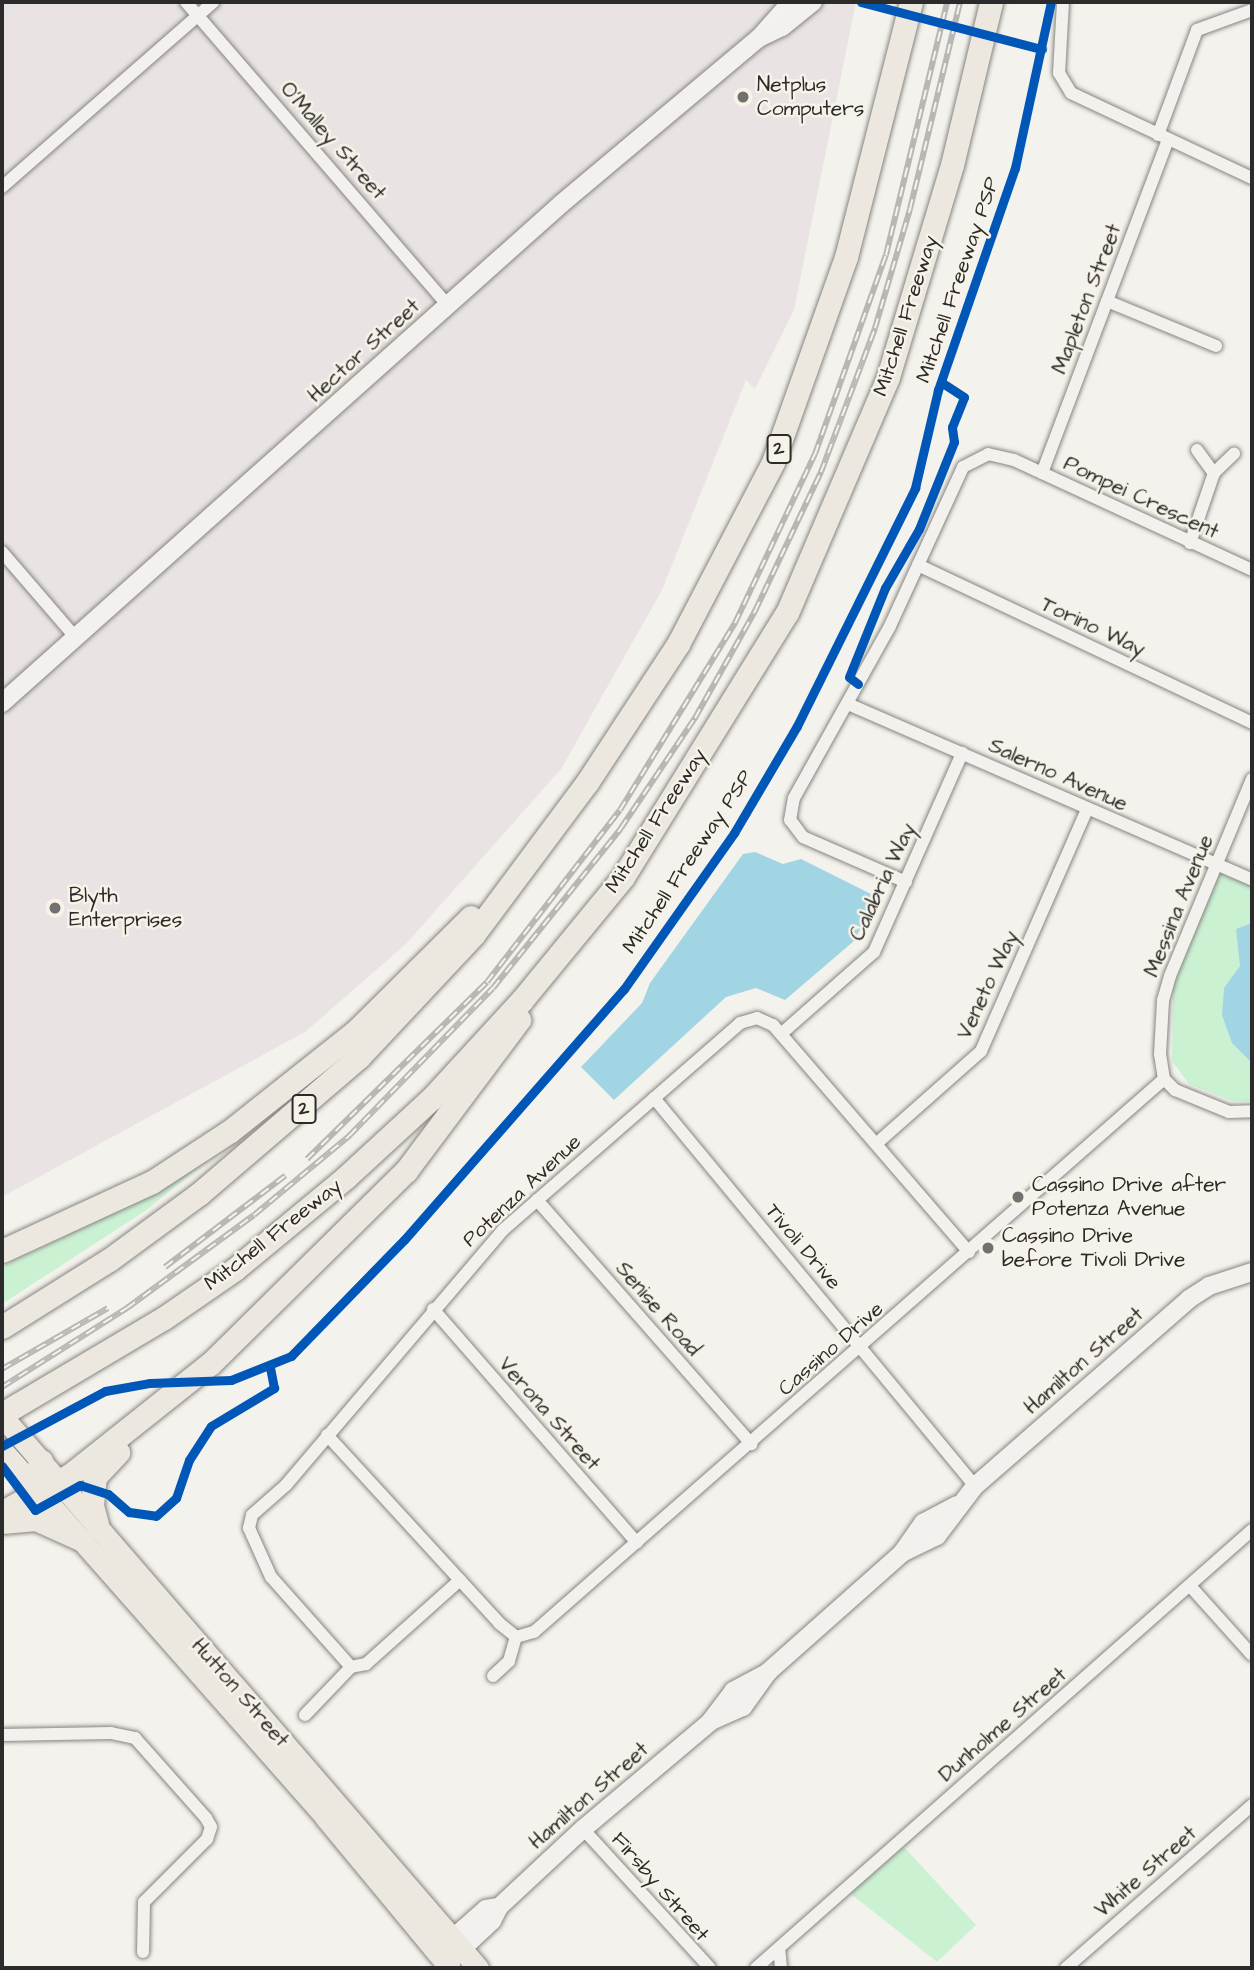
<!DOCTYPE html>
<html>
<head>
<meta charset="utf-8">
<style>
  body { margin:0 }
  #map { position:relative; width:1254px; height:1970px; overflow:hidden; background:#f4f2ec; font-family:"Architects Daughter",sans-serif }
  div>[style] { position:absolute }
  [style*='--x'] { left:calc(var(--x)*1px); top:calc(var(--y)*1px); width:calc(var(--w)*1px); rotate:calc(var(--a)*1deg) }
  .built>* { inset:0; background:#eae3e3 }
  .green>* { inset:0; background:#cbf1d3 }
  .water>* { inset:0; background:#a2d5e3 }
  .roads { filter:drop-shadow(0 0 2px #858582) drop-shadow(0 0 2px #858582) }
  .street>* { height:12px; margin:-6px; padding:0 6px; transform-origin:6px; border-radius:6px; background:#f2f1ed }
  .secondary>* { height:18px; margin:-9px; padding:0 9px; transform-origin:9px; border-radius:9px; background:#f2f1ed }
  .primary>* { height:21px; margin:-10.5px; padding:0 10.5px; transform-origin:10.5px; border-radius:10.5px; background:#ece8df }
  .highway>* { height:23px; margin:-11.5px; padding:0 11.5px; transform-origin:11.5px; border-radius:11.5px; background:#ece8df }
  .rail>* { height:6px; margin-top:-3px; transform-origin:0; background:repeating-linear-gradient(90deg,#f7f3e8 0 10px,#b8b7b5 0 20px); box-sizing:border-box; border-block:2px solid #b8b7b5 }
  .cycleway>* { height:9px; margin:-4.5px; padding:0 4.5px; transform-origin:4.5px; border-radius:4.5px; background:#0057b8 }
  .dots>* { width:19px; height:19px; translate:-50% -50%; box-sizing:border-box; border:4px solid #f7f3e8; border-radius:50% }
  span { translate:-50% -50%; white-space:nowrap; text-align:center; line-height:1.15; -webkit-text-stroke:5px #f7f3e8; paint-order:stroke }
  .shield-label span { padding:2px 5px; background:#f7f3e8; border:2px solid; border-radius:5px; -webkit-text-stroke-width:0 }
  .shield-label { font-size:19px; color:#2b2b2b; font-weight:700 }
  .poi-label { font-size:21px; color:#2b2b2b }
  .left { translate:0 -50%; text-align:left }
  .street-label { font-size:21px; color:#2b2b2b }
  .frame { position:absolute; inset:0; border:4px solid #2b2b2b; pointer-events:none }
</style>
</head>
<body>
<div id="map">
  <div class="built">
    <div style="clip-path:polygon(2px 2px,856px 2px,794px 310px,755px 389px,746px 380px,662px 590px,561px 769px,406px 944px,305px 1032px,2px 1197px)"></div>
  </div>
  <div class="green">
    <div style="clip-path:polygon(1221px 867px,1252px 881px,1252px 1101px,1232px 1101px,1189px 1084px,1172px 1061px,1173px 985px)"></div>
    <div style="clip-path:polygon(223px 1148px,145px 1211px,2px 1304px,2px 1267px,139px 1200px)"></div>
    <div style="clip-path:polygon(904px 1847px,976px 1925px,937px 1962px,850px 1893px)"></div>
  </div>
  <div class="water">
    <div style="clip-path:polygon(755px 852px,783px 864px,801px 859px,877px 897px,854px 941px,785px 1000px,756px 988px,726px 997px,614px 1100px,581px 1067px,642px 1003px,650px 983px,743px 854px)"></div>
    <div style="clip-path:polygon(1252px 923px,1252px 1063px,1232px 1043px,1222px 1015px,1224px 988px,1240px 966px,1236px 929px)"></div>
  </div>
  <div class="roads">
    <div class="street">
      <div style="--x:186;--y:2;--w:401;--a:49.2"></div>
      <div style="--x:1063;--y:2;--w:71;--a:93.2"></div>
      <div style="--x:1059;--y:73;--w:23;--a:59"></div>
      <div style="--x:1071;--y:93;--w:200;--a:25.2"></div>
      <div style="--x:1158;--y:135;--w:112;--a:-69.6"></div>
      <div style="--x:1197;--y:30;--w:59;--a:-20"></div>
      <div style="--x:2;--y:187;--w:281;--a:-41.2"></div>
      <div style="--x:1107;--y:301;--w:118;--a:22.4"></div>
      <div style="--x:1197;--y:450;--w:29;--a:54"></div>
      <div style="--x:1042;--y:473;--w:357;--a:-69.3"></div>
      <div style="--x:1190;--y:543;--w:74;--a:-71.1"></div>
      <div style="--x:1214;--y:473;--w:28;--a:-44"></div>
      <div style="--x:2;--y:552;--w:113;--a:49.3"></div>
      <div style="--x:918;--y:565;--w:369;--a:25.3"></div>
      <div style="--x:848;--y:704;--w:441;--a:23.5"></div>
      <div style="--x:1252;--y:779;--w:213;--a:112.6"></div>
      <div style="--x:1170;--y:976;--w:26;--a:106"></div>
      <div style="--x:1163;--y:1001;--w:53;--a:93.2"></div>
      <div style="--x:1160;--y:1054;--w:25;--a:81"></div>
      <div style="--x:1164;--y:1079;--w:16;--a:45"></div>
      <div style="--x:1175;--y:1090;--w:58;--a:22.2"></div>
      <div style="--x:1229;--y:1112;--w:23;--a:-2"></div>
      <div style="--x:906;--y:882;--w:112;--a:-156.4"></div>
      <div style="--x:803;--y:837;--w:21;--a:-127"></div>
      <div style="--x:790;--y:820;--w:22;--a:-80"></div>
      <div style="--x:794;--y:798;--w:197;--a:-60.8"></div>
      <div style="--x:890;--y:626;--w:175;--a:-65.3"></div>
      <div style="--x:963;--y:467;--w:28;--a:-27"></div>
      <div style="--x:988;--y:454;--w:27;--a:13"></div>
      <div style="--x:1014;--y:460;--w:262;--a:24.8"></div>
      <div style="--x:781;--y:1034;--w:124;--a:-41.4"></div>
      <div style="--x:874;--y:952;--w:218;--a:-66.1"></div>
      <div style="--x:654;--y:1098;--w:504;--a:50.4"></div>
      <div style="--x:876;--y:1144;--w:140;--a:-41.5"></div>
      <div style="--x:981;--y:1051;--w:263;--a:-66.3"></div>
      <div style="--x:537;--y:1200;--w:325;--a:48.7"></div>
      <div style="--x:433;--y:1309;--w:310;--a:48.9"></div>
      <div style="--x:327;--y:1435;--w:255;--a:47.5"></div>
      <div style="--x:499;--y:1623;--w:22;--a:39"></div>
      <div style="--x:516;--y:1637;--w:19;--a:-16"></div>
      <div style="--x:534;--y:1632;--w:838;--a:-41.28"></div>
      <div style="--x:460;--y:1580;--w:126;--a:138.2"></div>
      <div style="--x:366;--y:1664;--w:15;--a:169"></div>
      <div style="--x:351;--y:1667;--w:120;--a:-131.6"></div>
      <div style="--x:271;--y:1577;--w:54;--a:-114.2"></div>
      <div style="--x:249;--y:1528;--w:13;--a:-77"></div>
      <div style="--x:252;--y:1515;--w:45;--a:-41.4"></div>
      <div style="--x:286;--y:1485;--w:335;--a:-49.6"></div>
      <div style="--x:503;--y:1230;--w:315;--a:-41.1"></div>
      <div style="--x:740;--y:1023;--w:18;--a:-16"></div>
      <div style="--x:757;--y:1018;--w:17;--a:24"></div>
      <div style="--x:773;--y:1025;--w:300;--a:49.2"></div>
      <div style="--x:1191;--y:1587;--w:91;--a:48.1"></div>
      <div style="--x:493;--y:1676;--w:22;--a:-43"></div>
      <div style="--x:509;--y:1661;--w:25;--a:-74"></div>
      <div style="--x:305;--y:1715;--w:66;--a:-46.2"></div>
      <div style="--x:2;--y:1735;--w:109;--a:-1.1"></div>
      <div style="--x:111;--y:1733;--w:25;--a:12"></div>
      <div style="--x:135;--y:1738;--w:107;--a:48.4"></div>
      <div style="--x:206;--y:1818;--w:10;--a:61"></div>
      <div style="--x:211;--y:1827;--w:13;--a:108"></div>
      <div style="--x:207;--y:1839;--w:89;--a:135"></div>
      <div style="--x:144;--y:1902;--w:50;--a:91.1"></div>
      <div style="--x:583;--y:1829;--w:188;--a:47.6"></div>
      <div style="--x:779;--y:1948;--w:20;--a:84"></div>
      <div style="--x:756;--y:1968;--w:662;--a:-41.45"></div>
      <div style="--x:1066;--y:1968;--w:247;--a:-41.2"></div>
    </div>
    <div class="secondary">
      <div style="--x:759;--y:38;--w:48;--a:-48.4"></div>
      <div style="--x:2;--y:703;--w:749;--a:-41.75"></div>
      <div style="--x:561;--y:204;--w:258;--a:-40"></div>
      <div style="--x:759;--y:38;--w:25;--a:-26"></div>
      <div style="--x:782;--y:27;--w:40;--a:-39"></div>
      <div style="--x:902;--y:1553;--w:39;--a:-26"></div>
      <div style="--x:937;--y:1536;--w:63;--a:-52.8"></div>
      <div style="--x:975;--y:1486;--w:284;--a:-41.1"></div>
      <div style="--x:1189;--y:1299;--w:24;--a:-33"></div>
      <div style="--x:1209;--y:1286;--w:45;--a:-18"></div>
      <div style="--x:711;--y:1721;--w:35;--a:-24"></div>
      <div style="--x:743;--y:1707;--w:43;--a:-54.5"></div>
      <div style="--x:768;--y:1672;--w:179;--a:-41.6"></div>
      <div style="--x:902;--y:1553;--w:37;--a:-55"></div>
      <div style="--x:923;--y:1523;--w:38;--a:-28"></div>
      <div style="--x:443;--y:1947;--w:57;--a:-41.5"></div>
      <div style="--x:486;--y:1909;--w:13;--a:-9"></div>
      <div style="--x:446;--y:1964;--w:63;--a:-43.1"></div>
      <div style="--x:492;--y:1921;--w:16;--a:-63"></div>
      <div style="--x:499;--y:1907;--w:115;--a:-42.9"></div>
      <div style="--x:583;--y:1829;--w:166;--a:-40.1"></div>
      <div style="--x:710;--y:1722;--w:39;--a:-53"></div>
      <div style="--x:733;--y:1691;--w:40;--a:-28"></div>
    </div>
    <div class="primary">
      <div style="--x:2;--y:1416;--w:729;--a:49.23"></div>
      <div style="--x:2;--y:1450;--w:489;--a:48.6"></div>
      <div style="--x:325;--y:1817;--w:196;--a:50.4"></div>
    </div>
    <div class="highway">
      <div style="--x:2;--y:1251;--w:165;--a:-24.7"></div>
      <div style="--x:152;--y:1182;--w:93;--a:-33.2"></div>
      <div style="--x:230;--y:1131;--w:159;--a:-38.4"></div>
      <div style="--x:355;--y:1032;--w:163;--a:-44.8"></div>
      <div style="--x:2;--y:1327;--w:126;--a:-32.1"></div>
      <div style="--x:109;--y:1260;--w:112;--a:-36.3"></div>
      <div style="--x:199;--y:1194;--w:211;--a:-40.6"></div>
      <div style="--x:359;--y:1057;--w:168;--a:-46.9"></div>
      <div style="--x:474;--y:934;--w:191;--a:-53.3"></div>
      <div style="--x:588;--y:781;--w:164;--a:-56.7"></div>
      <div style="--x:678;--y:644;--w:205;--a:-62.4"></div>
      <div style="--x:773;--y:462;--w:218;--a:-70.4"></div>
      <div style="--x:846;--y:257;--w:263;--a:-75.7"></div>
      <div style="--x:2;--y:1414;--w:188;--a:-30.7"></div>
      <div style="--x:164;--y:1318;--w:86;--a:-34.6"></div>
      <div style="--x:235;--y:1269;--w:143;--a:-39.6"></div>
      <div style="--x:345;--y:1178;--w:117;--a:-42.6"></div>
      <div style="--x:431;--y:1099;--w:134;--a:-47.4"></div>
      <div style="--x:522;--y:1000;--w:159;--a:-50.6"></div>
      <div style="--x:623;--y:877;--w:311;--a:-58.2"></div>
      <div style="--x:787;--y:613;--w:257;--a:-66.8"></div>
      <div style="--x:888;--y:377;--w:221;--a:-73.2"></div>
      <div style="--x:952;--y:165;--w:168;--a:-76.5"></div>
      <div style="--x:26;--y:1497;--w:39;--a:-67"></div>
      <div style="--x:2;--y:1512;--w:77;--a:-28.6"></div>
      <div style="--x:70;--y:1475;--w:180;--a:-38.5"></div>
      <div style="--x:211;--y:1363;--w:274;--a:-44.6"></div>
      <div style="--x:406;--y:1171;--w:189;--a:-53.2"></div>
      <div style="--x:2;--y:1522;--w:34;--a:-5"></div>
      <div style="--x:36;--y:1519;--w:51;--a:24.5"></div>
      <div style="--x:97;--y:1524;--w:20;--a:-105"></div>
      <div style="--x:92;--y:1505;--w:28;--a:-84"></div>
      <div style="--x:95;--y:1477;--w:34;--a:-47"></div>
    </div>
  </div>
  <div class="rail">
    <div style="--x:307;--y:1159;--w:252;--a:-44.5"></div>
    <div style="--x:487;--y:982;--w:217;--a:-52.3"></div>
    <div style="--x:620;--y:810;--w:220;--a:-58.4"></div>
    <div style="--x:735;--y:623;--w:187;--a:-64.7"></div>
    <div style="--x:815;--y:454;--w:211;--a:-70.4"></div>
    <div style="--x:886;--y:255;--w:260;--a:-76.4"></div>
    <div style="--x:165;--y:1267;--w:151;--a:-37.2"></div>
    <div style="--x:2;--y:1369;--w:122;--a:-29.9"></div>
    <div style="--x:2;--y:1387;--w:148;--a:-32.3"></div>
    <div style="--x:127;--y:1308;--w:157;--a:-36.2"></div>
    <div style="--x:254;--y:1215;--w:124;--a:-39.7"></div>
    <div style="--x:349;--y:1136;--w:206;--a:-45.8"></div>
    <div style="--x:493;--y:988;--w:205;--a:-51.3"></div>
    <div style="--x:621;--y:828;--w:133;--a:-56.1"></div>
    <div style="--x:695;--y:718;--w:123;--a:-60.7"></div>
    <div style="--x:755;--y:611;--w:154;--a:-64.6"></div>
    <div style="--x:821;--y:472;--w:154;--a:-69.4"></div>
    <div style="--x:875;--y:328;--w:124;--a:-73.6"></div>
    <div style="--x:910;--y:209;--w:213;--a:-76.4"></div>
  </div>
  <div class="cycleway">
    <div style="--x:861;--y:2;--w:187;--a:14.6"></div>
    <div style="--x:858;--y:684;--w:11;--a:-142"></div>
    <div style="--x:849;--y:677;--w:96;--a:-68"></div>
    <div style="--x:885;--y:588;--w:68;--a:-60"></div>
    <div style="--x:919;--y:529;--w:94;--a:-68.1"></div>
    <div style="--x:954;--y:442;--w:15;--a:-98"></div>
    <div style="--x:952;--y:427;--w:32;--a:-68"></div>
    <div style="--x:964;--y:397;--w:27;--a:-147"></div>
    <div style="--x:2;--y:1446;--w:117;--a:-28.1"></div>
    <div style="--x:105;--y:1391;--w:46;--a:-10.1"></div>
    <div style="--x:150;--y:1383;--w:81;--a:-2.1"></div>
    <div style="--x:231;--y:1380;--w:65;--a:-21.8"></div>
    <div style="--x:291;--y:1356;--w:162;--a:-45.8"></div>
    <div style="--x:404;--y:1240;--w:334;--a:-48.8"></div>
    <div style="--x:624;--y:989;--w:191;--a:-54.8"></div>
    <div style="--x:734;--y:833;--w:124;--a:-59.5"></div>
    <div style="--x:797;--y:726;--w:266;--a:-63.6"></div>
    <div style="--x:915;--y:488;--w:101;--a:-76.8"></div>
    <div style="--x:938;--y:390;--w:235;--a:-70.9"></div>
    <div style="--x:1015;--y:168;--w:170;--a:-77.8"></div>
    <div style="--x:2;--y:1466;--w:55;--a:53.1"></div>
    <div style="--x:35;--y:1510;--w:51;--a:-29.1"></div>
    <div style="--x:80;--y:1485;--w:29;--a:18"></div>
    <div style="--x:108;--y:1494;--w:28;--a:41"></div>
    <div style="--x:129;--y:1512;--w:27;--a:8"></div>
    <div style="--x:156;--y:1516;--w:27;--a:-42"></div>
    <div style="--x:176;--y:1498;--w:40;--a:-71.1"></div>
    <div style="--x:189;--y:1460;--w:40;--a:-57.1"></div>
    <div style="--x:211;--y:1426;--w:74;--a:-31.1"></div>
    <div style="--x:274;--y:1388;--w:21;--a:-101"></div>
  </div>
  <div class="dots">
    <div style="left:743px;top:97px;background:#71716f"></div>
    <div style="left:55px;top:908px;background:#71716f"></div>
    <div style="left:1018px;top:1197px;background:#71716f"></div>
    <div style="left:988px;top:1248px;background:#71716f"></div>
  </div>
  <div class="shield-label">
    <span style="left:779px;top:449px">2</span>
    <span style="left:304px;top:1109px">2</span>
  </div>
  <div class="poi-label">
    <span class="left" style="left:757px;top:97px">Netplus<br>Computers</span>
    <span class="left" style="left:69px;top:908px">Blyth<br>Enterprises</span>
    <span class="left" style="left:1032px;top:1197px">Cassino Drive after<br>Potenza Avenue</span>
    <span class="left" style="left:1002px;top:1248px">Cassino Drive<br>before Tivoli Drive</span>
  </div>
  <div class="street-label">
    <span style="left:333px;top:141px;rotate:49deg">O'Malley Street</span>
    <span style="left:958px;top:280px;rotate:-71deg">Mitchell Freeway PSP</span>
    <span style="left:1087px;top:299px;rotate:-69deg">Mapleton Street</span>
    <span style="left:906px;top:316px;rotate:-72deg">Mitchell Freeway</span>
    <span style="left:364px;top:351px;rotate:-42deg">Hector Street</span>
    <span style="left:1141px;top:498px;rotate:25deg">Pompei Crescent</span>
    <span style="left:1093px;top:627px;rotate:25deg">Torino Way</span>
    <span style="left:1058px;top:775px;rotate:24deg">Salerno Avenue</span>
    <span style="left:656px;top:821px;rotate:-57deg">Mitchell Freeway</span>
    <span style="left:688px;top:862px;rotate:-56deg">Mitchell Freeway PSP</span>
    <span style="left:883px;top:882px;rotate:-65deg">Calabria Way</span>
    <span style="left:1179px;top:906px;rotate:-68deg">Messina Avenue</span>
    <span style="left:988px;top:985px;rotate:-65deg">Veneto Way</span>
    <span style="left:522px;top:1191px;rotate:-43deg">Potenza Avenue</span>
    <span style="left:273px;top:1235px;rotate:-38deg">Mitchell Freeway</span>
    <span style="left:803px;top:1247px;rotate:50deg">Tivoli Drive</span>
    <span style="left:658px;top:1309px;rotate:49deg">Senise Road</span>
    <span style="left:831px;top:1349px;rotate:-41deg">Cassino Drive</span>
    <span style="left:1084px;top:1361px;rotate:-41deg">Hamilton Street</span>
    <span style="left:549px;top:1414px;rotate:49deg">Verona Street</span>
    <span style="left:240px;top:1693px;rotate:49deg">Hutton Street</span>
    <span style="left:1003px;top:1725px;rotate:-41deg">Dunholme Street</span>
    <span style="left:589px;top:1796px;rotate:-41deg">Hamilton Street</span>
    <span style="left:1146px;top:1872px;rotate:-41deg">White Street</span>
    <span style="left:660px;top:1887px;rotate:49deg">Firsby Street</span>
  </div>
  <div class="frame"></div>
</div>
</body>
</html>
